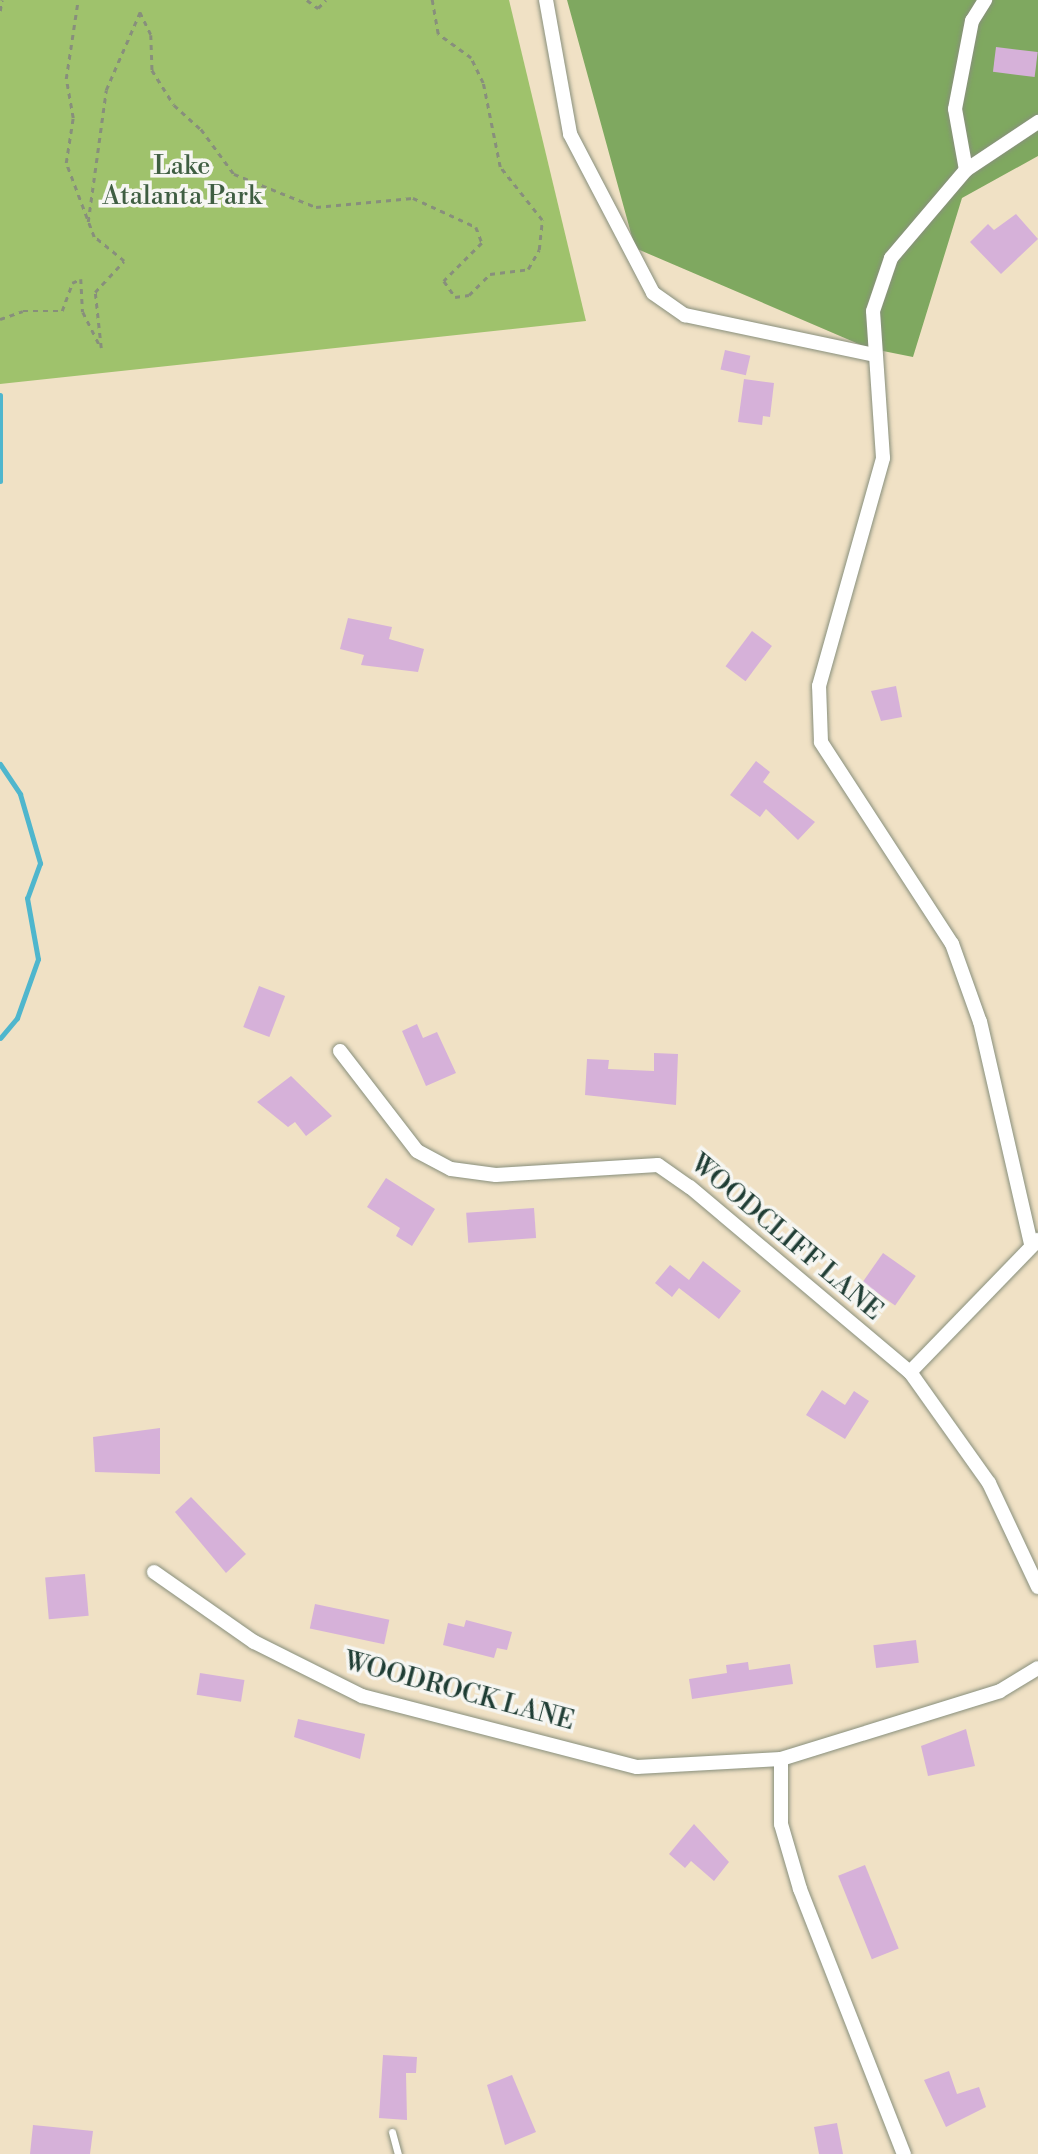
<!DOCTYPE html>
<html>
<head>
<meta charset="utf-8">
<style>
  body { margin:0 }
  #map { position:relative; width:1038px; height:2154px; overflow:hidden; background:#f0e1c5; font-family:"Libre Bodoni",serif }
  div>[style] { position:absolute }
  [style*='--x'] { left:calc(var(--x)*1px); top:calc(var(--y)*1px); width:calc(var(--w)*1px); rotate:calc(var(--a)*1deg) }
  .green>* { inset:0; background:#9fc26c }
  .forest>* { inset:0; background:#7fa860 }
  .stream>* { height:5px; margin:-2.5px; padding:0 2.5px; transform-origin:2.5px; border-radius:2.5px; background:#4fb6cd }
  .building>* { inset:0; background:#d6b1d9; transform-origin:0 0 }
  .path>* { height:2.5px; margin-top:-1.25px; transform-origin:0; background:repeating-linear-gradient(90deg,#888f7c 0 5px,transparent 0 10px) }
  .roads { filter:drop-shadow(0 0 2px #888f7c) drop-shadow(0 0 2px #888f7c) }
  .service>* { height:7px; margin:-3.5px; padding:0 3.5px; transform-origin:3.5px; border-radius:3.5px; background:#fff }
  .minor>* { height:14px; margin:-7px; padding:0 7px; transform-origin:7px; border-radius:7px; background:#fff }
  span { translate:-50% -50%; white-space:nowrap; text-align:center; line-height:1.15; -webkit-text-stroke:7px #f6f6f2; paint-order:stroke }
  .park-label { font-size:26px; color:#3f5e42 }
  .street-label { font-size:26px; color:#1f3d34 }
</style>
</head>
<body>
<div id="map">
  <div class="green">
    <div style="clip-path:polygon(0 0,509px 0,586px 321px,0 384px)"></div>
  </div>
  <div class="forest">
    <div style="clip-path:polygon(567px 0,1038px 0,1038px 156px,962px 198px,913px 357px,868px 348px,635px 248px)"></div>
  </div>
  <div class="stream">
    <div style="--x:0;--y:395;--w:86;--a:90"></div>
    <div style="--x:0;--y:764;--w:36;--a:56"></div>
    <div style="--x:20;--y:794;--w:72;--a:73.8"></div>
    <div style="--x:40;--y:863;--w:37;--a:110"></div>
    <div style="--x:27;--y:898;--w:62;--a:79.8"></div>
    <div style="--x:38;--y:959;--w:63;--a:109.6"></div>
    <div style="--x:17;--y:1018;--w:26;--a:130"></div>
  </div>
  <div class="building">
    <div style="left:996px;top:47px;width:42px;height:25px;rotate:7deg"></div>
    <div style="clip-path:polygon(1016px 214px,1038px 239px,1001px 274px,970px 242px,988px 224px,994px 230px)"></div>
    <div style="left:725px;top:350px;width:26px;height:20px;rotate:13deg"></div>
    <div style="clip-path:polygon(744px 379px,774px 383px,770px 417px,763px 416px,762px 425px,738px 422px)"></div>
    <div style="clip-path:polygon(348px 618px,392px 627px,389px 639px,424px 649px,418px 672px,361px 665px,364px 655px,340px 649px)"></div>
    <div style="left:752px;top:631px;width:25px;height:44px;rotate:37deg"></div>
    <div style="clip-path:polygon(896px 686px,902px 717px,881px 721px,871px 691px)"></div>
    <div style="clip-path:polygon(756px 761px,770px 772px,763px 782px,815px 822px,798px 840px,766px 809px,760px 817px,730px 795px)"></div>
    <div style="left:259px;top:986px;width:28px;height:44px;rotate:21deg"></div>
    <div style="clip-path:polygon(417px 1024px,423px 1038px,437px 1032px,456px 1073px,426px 1086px,402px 1031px)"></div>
    <div style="clip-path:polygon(654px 1053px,678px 1054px,676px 1105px,585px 1095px,587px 1059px,609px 1060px,608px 1069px,654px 1071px)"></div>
    <div style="clip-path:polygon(291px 1076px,332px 1116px,306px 1136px,295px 1122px,288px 1127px,257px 1102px)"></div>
    <div style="clip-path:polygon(386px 1178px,435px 1209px,412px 1246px,396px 1236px,400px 1228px,367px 1207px)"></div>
    <div style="left:534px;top:1208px;width:30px;height:68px;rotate:86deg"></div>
    <div style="left:883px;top:1253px;width:40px;height:36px;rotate:35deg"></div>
    <div style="clip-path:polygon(703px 1261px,741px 1291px,719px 1319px,679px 1288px,672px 1297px,655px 1283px,670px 1265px,689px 1280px)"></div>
    <div style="clip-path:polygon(822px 1390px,845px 1405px,854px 1391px,869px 1401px,845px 1439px,806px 1415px)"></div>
    <div style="clip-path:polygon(160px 1428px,160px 1474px,95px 1472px,93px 1437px)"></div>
    <div style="clip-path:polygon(191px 1497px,246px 1554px,226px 1573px,175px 1512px)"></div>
    <div style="left:85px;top:1574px;width:42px;height:40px;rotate:85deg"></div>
    <div style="left:315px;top:1604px;width:76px;height:25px;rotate:12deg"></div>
    <div style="clip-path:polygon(466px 1620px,512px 1632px,507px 1650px,497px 1648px,494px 1658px,443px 1645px,448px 1623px,464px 1627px)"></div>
    <div style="left:916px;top:1640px;width:23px;height:43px;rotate:83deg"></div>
    <div style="clip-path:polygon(748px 1662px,749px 1670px,790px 1664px,793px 1684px,692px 1699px,689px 1679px,727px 1673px,726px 1665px)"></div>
    <div style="left:200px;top:1673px;width:45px;height:22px;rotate:9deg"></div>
    <div style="clip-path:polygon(298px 1719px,365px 1734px,360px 1759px,294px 1737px)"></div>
    <div style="clip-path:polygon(966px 1729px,975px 1766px,928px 1776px,921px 1746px)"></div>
    <div style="clip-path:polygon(694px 1824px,729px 1862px,714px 1881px,691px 1861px,685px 1868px,669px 1854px)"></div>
    <div style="left:865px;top:1865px;width:90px;height:29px;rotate:68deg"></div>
    <div style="clip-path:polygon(383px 2055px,417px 2057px,416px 2073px,406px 2073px,407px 2120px,379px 2118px)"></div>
    <div style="clip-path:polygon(949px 2071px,957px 2094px,979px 2087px,986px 2107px,946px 2127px,924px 2080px)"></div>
    <div style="clip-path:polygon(512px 2075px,536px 2132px,505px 2145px,487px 2085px)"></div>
    <div style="clip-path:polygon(837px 2123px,843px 2154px,819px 2154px,814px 2127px)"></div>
    <div style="clip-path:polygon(33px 2125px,93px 2131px,90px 2154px,30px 2154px)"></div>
  </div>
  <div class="path">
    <div style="--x:307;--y:0;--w:14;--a:36"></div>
    <div style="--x:318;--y:8;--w:11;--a:-45"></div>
    <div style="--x:0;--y:11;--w:11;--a:-80"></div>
    <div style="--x:88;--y:222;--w:133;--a:-82.2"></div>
    <div style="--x:106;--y:90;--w:85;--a:-66.4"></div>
    <div style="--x:140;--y:12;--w:25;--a:64"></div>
    <div style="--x:151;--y:35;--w:35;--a:88"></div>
    <div style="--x:152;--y:70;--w:41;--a:57.8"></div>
    <div style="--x:174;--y:105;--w:36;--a:42"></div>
    <div style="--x:201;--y:129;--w:56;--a:53.7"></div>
    <div style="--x:234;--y:174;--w:88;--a:21.9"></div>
    <div style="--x:316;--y:207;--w:97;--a:-5.3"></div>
    <div style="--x:413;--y:198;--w:69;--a:24.7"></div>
    <div style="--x:476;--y:227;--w:17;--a:69"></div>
    <div style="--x:482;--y:243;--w:54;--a:135"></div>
    <div style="--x:444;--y:281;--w:19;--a:55"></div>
    <div style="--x:455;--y:297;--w:14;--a:-8"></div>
    <div style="--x:469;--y:295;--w:30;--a:-45"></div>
    <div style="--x:490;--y:274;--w:38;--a:-7"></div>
    <div style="--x:528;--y:269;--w:22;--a:-60"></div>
    <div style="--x:539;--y:250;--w:30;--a:-84"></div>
    <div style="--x:542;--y:220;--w:68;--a:-128.4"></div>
    <div style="--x:500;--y:167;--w:86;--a:-101.4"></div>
    <div style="--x:483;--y:83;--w:28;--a:-116"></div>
    <div style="--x:471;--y:58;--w:41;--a:-144"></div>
    <div style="--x:438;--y:34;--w:35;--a:-100"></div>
    <div style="--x:0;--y:319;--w:24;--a:-19"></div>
    <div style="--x:23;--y:311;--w:39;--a:0"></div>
    <div style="--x:62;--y:311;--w:30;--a:-70"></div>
    <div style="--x:72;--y:283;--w:10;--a:-24"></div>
    <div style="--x:81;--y:279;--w:33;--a:87"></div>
    <div style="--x:83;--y:312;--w:40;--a:63.4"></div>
    <div style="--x:101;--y:348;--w:56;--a:-96.1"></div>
    <div style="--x:95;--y:292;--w:42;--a:-46.9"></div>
    <div style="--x:124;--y:261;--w:38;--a:-141"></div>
    <div style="--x:94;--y:237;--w:79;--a:-110.7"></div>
    <div style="--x:66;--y:163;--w:46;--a:-81.2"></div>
    <div style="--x:73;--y:118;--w:40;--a:-100"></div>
    <div style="--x:66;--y:79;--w:80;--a:-81.4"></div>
  </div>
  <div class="roads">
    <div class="service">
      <div style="--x:392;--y:2132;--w:23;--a:75"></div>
    </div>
    <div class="minor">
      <div style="--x:546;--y:0;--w:136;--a:79.8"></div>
      <div style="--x:570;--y:134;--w:179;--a:62.4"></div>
      <div style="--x:653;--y:293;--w:39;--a:35"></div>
      <div style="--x:685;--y:315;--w:193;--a:11.9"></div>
      <div style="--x:966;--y:170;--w:62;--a:-100.2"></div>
      <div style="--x:955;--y:109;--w:90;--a:-79.1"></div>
      <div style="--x:972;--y:21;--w:25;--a:-58"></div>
      <div style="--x:340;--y:1051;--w:126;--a:52.4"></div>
      <div style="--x:417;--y:1151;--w:38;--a:28"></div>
      <div style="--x:451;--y:1169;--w:45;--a:7.6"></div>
      <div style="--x:496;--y:1175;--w:162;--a:-3.5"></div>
      <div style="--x:658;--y:1165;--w:39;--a:35"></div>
      <div style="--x:690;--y:1187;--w:287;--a:40.1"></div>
      <div style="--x:910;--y:1372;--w:136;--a:54.6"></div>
      <div style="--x:989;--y:1483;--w:115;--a:64.8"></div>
      <div style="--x:1031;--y:1244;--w:228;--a:-102.9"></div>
      <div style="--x:980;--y:1022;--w:83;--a:-109.7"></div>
      <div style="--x:952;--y:944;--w:241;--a:-123"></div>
      <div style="--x:821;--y:742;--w:56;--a:-92"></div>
      <div style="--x:819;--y:686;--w:237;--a:-74.3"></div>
      <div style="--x:883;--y:458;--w:147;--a:-93.9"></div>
      <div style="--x:873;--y:311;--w:56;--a:-71.2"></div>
      <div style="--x:891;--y:258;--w:116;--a:-49.6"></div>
      <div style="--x:966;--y:170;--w:87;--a:-33.7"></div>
      <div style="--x:910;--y:1372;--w:184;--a:-45.9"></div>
      <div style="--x:154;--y:1572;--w:122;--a:35"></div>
      <div style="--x:254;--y:1642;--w:121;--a:26.6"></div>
      <div style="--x:362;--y:1696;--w:284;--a:14.5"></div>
      <div style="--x:637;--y:1767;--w:144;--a:-3.2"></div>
      <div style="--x:781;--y:1759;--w:229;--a:-17.2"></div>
      <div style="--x:1000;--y:1691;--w:44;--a:-31.2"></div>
      <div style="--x:781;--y:1759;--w:65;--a:90"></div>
      <div style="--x:781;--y:1824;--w:68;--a:73.7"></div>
      <div style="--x:800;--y:1889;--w:285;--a:68.6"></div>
    </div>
  </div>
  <div class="park-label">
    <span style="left:182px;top:182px">Lake<br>Atalanta Park</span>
  </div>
  <div class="street-label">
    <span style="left:786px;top:1238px;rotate:40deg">WOODCLIFF LANE</span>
    <span style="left:459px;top:1692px;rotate:15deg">WOODROCK LANE</span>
  </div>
</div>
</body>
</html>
